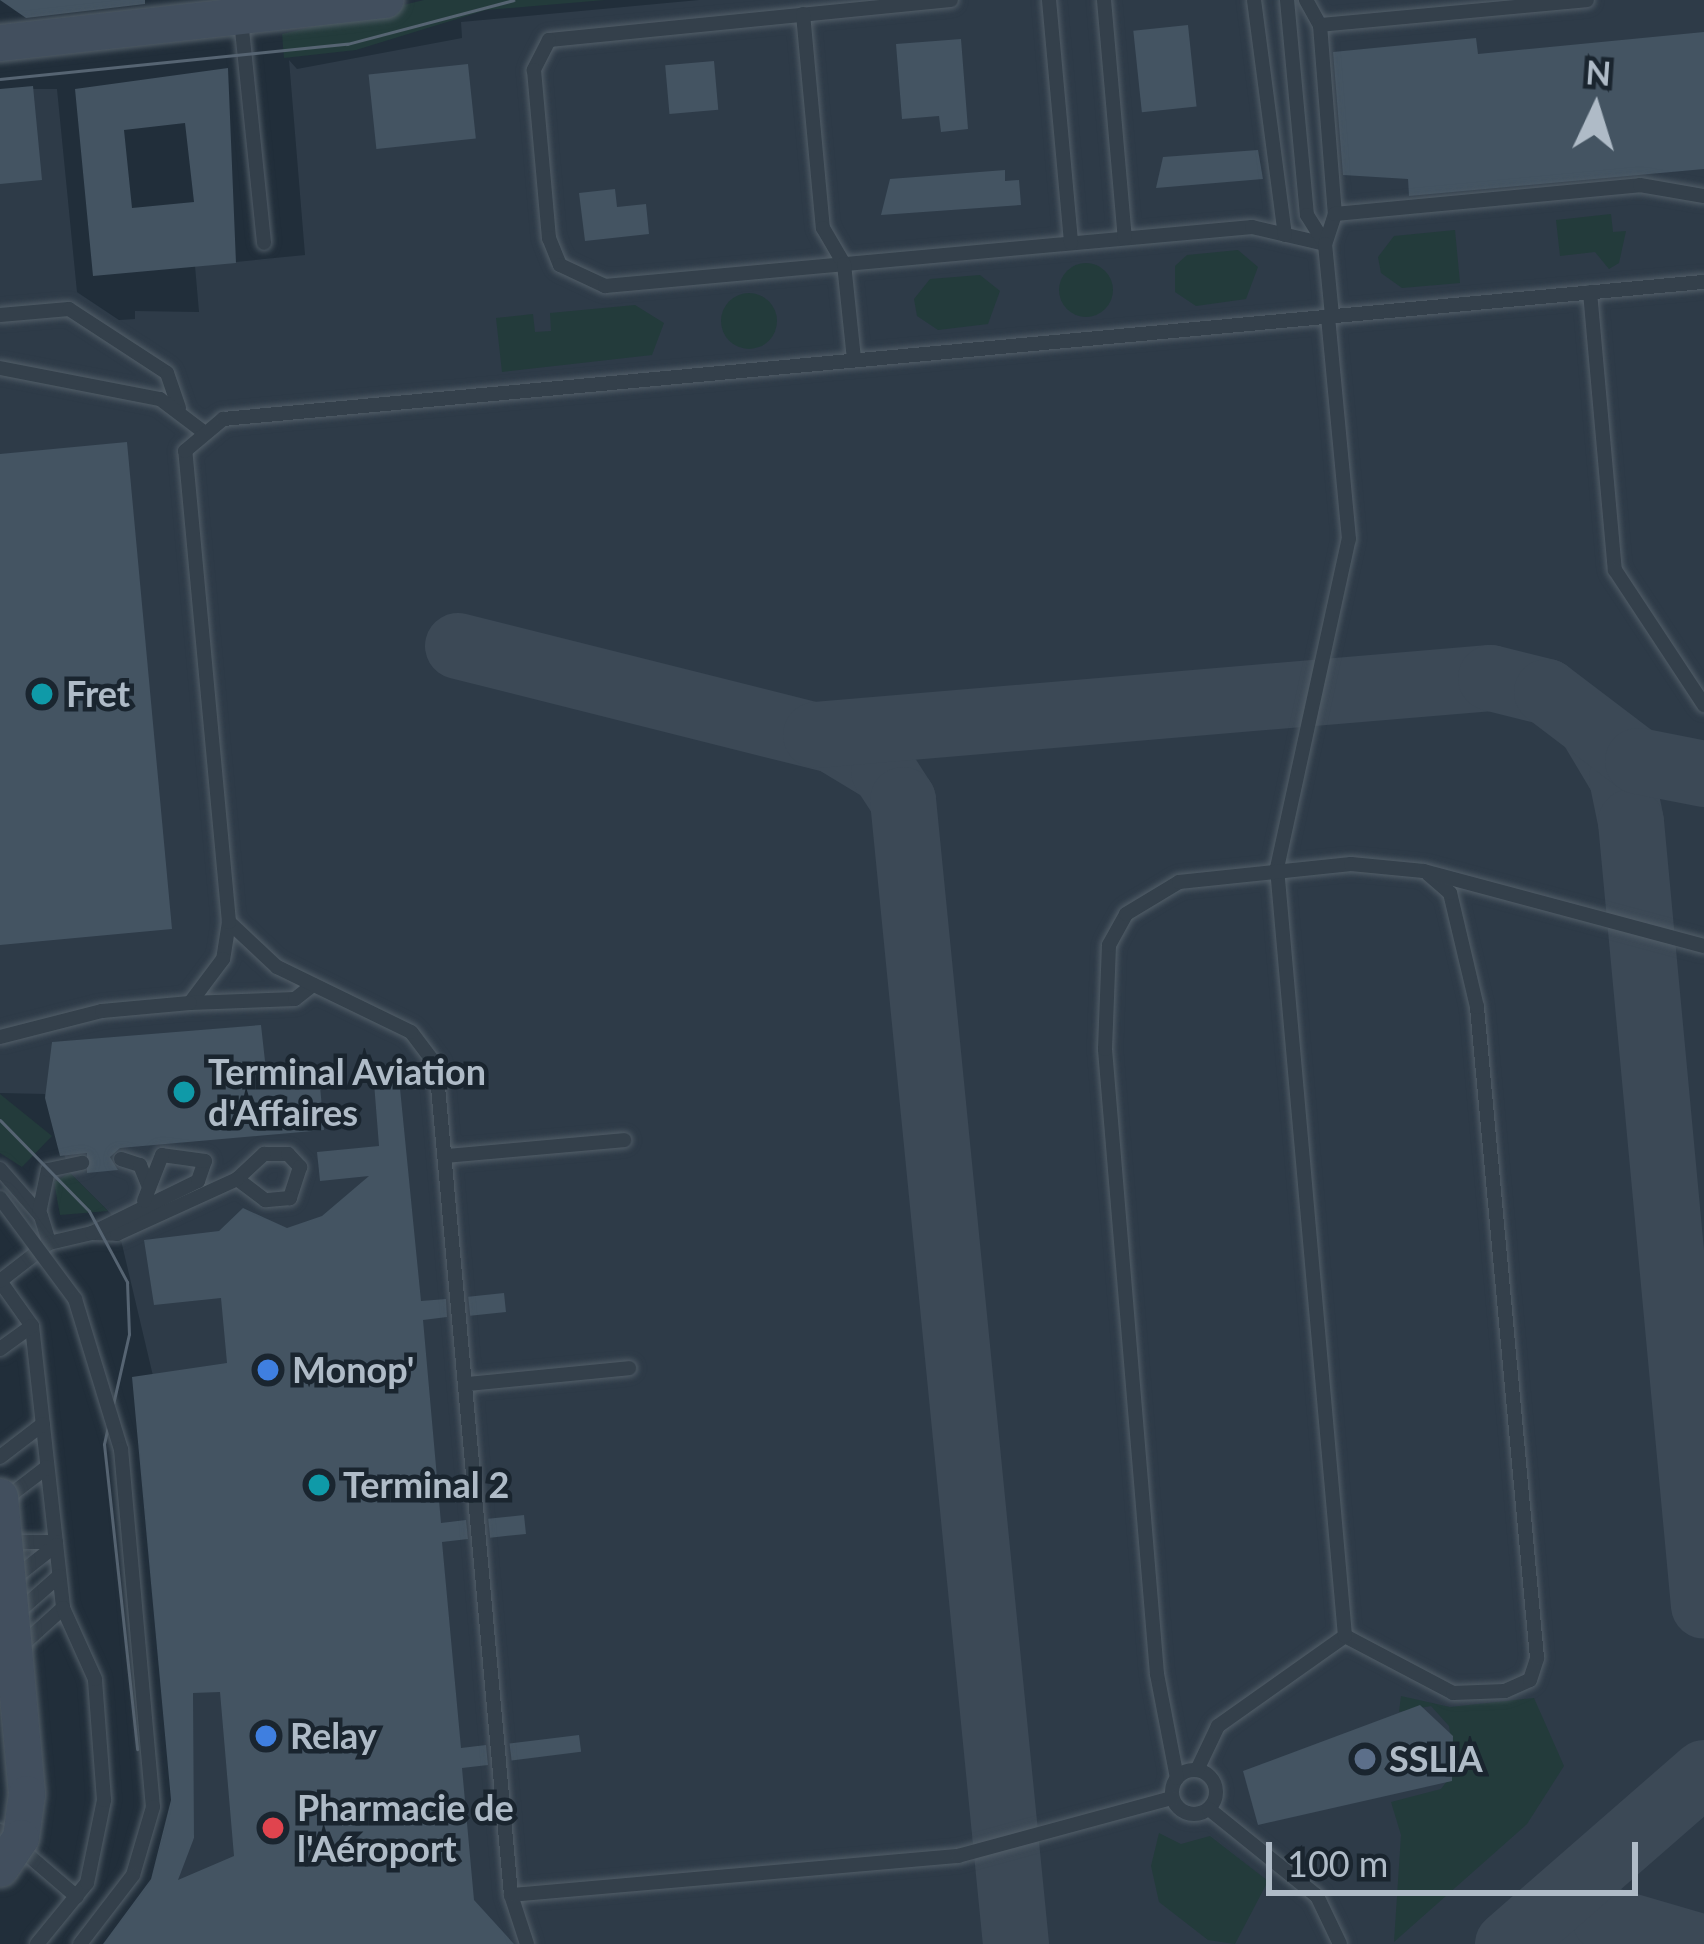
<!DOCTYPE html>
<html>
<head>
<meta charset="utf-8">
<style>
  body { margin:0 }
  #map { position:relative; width:1704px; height:1944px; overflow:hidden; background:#212e3a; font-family:Lato,sans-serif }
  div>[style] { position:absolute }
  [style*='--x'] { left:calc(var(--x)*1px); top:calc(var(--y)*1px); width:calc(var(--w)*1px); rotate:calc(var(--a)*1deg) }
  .airport>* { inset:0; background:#2e3b48 }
  .green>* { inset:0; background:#233b3b }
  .round { border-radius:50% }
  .taxiway>* { height:66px; margin:-33px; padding:0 33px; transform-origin:33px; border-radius:33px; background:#3c4956 }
  .building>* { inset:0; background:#445462; transform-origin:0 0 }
  .roads { filter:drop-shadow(0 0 3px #525e68) drop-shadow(0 0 3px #525e68) }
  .service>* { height:14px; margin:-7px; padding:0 7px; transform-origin:7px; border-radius:7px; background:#34404b }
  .service>.ring { margin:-7px; padding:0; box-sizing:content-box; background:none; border:14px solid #34404b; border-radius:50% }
  .secondary>* { height:36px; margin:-18px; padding:0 18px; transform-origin:18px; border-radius:18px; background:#424f5e }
  .tram>* { height:3px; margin:-1.5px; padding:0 1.5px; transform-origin:1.5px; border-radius:1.5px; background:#566472 }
  .bridges { filter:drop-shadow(0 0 3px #525e68) drop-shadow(0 0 3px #525e68) }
  .service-bridge>* { height:14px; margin:-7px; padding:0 7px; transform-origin:7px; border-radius:7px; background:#34404b }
  .secondary-bridge>* { height:36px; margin:-18px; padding:0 18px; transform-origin:18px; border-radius:18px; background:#424f5e }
  .dots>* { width:33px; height:33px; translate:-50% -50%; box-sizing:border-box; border:6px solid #1a252f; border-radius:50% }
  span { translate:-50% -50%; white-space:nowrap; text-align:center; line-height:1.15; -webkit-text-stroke:9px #1a252f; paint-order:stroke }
  .poi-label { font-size:36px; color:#afbbc7; font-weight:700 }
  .left { translate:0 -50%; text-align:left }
  .north { position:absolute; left:1536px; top:48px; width:120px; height:120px; -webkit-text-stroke:9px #1a252f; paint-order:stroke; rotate:4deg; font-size:33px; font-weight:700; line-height:48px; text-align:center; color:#afbbc7 }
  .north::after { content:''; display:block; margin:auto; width:42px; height:54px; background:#afbbc7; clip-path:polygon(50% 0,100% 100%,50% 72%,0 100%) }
  .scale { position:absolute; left:1266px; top:1842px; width:372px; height:54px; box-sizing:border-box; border:6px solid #afbbc7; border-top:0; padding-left:15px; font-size:36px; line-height:42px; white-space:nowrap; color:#afbbc7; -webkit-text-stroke:9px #1a252f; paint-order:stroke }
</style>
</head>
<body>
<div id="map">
  <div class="airport">
    <div style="clip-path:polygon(699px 0,1704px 0,1704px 1944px,126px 1944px,194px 1838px,153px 1376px,116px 1219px,70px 1173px,45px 1094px,0 1093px,0 89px,57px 89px,77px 292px,119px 320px,135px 319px,135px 311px,199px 312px,195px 266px,305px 255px,289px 60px,297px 69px,462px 38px,461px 22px)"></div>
  </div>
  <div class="green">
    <div style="clip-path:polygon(424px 0,605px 0,486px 10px,356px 50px,284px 58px,282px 34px)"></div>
    <div style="clip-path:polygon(1611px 214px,1613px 232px,1626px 231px,1619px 263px,1609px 269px,1595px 252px,1560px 256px,1556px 220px)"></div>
    <div style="clip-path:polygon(1455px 230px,1460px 283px,1402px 288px,1381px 273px,1378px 257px,1394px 236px)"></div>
    <div style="clip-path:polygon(1238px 250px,1258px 267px,1246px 299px,1196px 306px,1175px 292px,1175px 266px,1187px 255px)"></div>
    <div class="round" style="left:1059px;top:263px;width:54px;height:54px"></div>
    <div style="clip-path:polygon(980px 275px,1000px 291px,988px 324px,938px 330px,917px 316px,914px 299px,930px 279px)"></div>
    <div class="round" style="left:721px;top:293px;width:56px;height:56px"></div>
    <div style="clip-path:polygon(635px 305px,664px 323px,652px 355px,502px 372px,496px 318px,533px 314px,535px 332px,551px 331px,550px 313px)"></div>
    <div style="clip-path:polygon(0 1094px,52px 1136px,22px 1167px,0 1153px)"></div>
    <div style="clip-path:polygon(70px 1173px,108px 1211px,60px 1215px,54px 1182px)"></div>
    <div style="clip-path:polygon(1401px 1696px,1450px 1707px,1534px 1698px,1564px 1766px,1527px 1824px,1394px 1942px,1401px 1835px,1391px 1802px,1441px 1789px,1456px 1769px,1449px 1726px,1431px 1706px,1399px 1712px)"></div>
    <div style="clip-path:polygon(1159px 1833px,1181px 1844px,1210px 1836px,1268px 1881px,1235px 1944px,1208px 1940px,1159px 1902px,1151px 1866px)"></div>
  </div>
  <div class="taxiway">
    <div style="--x:458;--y:646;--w:387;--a:14.1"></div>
    <div style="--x:833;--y:740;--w:60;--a:31.3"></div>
    <div style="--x:884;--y:771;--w:35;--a:57"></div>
    <div style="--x:903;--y:800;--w:1150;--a:84.36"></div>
    <div style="--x:1594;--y:731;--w:55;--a:59.2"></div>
    <div style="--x:1622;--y:778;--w:45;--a:78.4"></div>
    <div style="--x:1631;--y:822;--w:787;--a:84.68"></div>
    <div style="--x:816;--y:735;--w:677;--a:-4.83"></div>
    <div style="--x:1491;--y:678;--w:58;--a:14"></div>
    <div style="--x:1547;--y:692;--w:114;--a:37.2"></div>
    <div style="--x:1638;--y:761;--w:67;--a:11.1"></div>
    <div style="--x:1522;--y:1937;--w:85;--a:-12.2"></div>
    <div style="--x:1605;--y:1919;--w:90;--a:16.2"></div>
    <div style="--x:1508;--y:1944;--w:260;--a:-41.1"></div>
  </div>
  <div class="building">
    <div style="clip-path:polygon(0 0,145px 0,145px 4px,26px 18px)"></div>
    <div style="left:1188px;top:25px;width:82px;height:55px;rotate:84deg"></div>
    <div style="clip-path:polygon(1704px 32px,1704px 169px,1409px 196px,1408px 179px,1343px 175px,1333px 52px,1476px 38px,1478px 54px)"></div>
    <div style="clip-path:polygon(961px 39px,968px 129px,941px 132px,939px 116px,902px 119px,896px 44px)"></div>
    <div style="left:714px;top:61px;width:49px;height:49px;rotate:85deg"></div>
    <div style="left:468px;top:64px;width:75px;height:100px;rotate:84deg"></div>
    <div style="clip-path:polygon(evenodd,228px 68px,236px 263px,93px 276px,75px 89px,228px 68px,185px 123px,194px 202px,132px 208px,124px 130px,185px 123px)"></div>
    <div style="clip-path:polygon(33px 86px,42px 180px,0 184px,0 89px)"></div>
    <div style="clip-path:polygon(1258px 150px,1263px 179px,1156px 188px,1163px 157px)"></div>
    <div style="clip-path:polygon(1005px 170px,1005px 181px,1019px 180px,1021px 205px,881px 215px,890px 179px)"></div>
    <div style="clip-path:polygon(615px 189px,617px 207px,646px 204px,649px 234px,585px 241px,579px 193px)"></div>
    <div style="clip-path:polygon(127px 442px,172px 929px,0 945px,0 454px)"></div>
    <div style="clip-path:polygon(261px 1025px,267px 1079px,319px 1075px,324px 1130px,120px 1148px,110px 1157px,118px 1170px,87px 1173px,87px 1153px,60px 1156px,45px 1098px,52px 1042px)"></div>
    <div style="clip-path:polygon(evenodd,398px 1068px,421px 1301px,446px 1299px,447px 1317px,423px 1320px,441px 1523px,466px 1520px,468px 1539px,442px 1542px,461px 1748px,486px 1745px,488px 1765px,462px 1768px,474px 1900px,514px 1944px,103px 1944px,151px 1879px,171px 1800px,132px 1377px,227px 1363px,221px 1298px,154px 1305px,144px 1240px,219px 1231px,243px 1208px,287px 1228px,322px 1216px,369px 1176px,320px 1181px,317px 1152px,379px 1146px,373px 1070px,398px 1068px,220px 1692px,234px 1856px,178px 1880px,194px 1838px,193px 1693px,220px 1692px)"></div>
    <div style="left:504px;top:1293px;width:19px;height:36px;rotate:84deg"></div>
    <div style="left:524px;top:1515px;width:19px;height:36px;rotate:84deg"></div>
    <div style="clip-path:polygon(1420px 1705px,1453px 1736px,1452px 1781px,1258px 1825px,1243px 1771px)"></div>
    <div style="left:579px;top:1735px;width:17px;height:70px;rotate:83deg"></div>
  </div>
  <div class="roads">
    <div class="service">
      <div style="--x:951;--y:0;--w:404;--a:174.3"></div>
      <div style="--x:549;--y:40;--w:34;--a:117"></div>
      <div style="--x:534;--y:70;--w:169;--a:84.9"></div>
      <div style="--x:549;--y:238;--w:29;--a:68"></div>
      <div style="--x:560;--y:265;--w:50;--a:25"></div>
      <div style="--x:605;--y:286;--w:650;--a:-5.21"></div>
      <div style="--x:1252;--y:227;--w:75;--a:13.1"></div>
      <div style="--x:1049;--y:0;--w:244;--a:84.8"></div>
      <div style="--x:1104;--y:0;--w:239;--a:85"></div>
      <div style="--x:1254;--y:0;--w:237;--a:82.5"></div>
      <div style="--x:1287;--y:0;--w:216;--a:84.7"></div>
      <div style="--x:1307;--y:215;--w:34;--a:58"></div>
      <div style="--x:1306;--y:0;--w:29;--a:61"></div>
      <div style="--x:1320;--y:25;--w:190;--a:85.5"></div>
      <div style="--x:1335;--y:214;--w:32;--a:108"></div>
      <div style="--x:1325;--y:244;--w:72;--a:84.4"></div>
      <div style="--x:803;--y:14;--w:215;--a:84.7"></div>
      <div style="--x:823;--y:228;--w:42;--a:59.7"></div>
      <div style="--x:844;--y:264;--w:96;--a:84"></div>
      <div style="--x:241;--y:20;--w:224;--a:84.1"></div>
      <div style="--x:1320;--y:25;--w:268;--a:-5.3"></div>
      <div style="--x:1335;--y:214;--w:306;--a:-5.4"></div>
      <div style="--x:1640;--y:185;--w:65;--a:9.8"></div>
      <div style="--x:1590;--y:292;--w:279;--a:84.9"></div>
      <div style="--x:1615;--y:570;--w:162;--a:56.6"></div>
      <div style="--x:0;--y:315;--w:69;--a:-5"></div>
      <div style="--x:69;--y:309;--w:117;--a:33.1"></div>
      <div style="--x:167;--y:373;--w:37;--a:71"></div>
      <div style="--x:0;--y:368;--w:163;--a:11"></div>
      <div style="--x:160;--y:399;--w:51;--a:37.1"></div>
      <div style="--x:229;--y:922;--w:37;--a:99"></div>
      <div style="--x:223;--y:959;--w:55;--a:126.9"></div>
      <div style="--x:190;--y:1003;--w:105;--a:-2.2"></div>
      <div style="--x:295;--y:999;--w:23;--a:-38"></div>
      <div style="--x:0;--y:1037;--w:105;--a:-14.3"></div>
      <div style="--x:102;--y:1011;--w:88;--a:-5.2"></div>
      <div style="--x:264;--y:1154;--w:24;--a:0"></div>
      <div style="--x:288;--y:1154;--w:18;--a:47"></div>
      <div style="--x:300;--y:1167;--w:33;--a:108"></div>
      <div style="--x:290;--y:1198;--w:25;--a:175"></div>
      <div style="--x:265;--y:1200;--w:35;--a:-143"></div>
      <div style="--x:237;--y:1179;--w:37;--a:-43"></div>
      <div style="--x:446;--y:1156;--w:179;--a:-5.1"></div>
      <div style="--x:121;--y:1159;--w:20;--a:18"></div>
      <div style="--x:140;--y:1165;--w:24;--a:68"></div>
      <div style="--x:0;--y:1169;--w:62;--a:48.9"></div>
      <div style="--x:41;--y:1216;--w:28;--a:73"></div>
      <div style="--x:39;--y:1213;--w:44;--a:-78.2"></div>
      <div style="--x:48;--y:1170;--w:35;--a:-12"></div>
      <div style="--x:92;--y:1233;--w:25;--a:2"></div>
      <div style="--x:117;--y:1234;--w:132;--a:-24.6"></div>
      <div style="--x:0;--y:1281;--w:55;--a:54.6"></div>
      <div style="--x:32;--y:1326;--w:284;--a:83.7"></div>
      <div style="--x:63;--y:1608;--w:57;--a:137.9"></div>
      <div style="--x:0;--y:1281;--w:62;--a:-37.8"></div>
      <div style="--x:49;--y:1243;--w:44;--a:-13.1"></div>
      <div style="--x:92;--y:1233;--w:118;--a:-26.1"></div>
      <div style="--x:198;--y:1181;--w:21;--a:-71"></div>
      <div style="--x:205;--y:1161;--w:43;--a:-172.1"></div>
      <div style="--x:162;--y:1155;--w:49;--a:111.4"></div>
      <div style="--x:0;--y:1349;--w:39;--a:-36"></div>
      <div style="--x:467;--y:1384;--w:163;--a:-5.6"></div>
      <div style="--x:0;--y:1457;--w:54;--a:-37.5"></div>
      <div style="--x:4;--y:1500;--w:54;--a:-37.5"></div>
      <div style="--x:9;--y:1542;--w:47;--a:0"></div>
      <div style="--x:13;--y:1579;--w:55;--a:-38.3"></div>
      <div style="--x:17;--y:1613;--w:56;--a:-41.4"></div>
      <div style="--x:1345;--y:1636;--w:122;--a:27.8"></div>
      <div style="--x:1453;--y:1693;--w:52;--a:-2.2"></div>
      <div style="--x:1505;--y:1691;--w:27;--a:-24"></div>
      <div style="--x:1530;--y:1680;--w:23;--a:-72"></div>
      <div style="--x:1537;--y:1658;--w:654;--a:-95.27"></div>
      <div style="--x:1477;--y:1007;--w:117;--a:-103.3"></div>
      <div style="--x:1450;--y:893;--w:29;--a:-139"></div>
      <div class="ring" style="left:1172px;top:1770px;width:30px;height:30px"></div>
      <div style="--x:1197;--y:1770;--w:49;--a:-64.5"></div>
      <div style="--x:1218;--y:1726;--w:156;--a:-35.3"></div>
      <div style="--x:1345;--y:1636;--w:771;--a:-95.06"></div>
      <div style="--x:1277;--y:868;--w:337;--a:-77.7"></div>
      <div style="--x:1349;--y:539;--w:224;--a:-95.4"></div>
      <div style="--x:1177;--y:1778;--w:106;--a:-100.9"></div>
      <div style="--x:1157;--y:1674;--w:627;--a:-94.76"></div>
      <div style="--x:1105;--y:1049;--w:104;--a:-87.8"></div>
      <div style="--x:1109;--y:945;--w:35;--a:-61"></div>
      <div style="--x:1126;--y:914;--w:62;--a:-31.1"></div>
      <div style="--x:1179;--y:882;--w:173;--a:-6"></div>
      <div style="--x:1351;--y:864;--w:73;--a:5.5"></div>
      <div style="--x:1424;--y:871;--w:290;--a:15"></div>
      <div style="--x:1209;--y:1809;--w:139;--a:38.9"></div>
      <div style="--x:1317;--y:1896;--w:53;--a:64.4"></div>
      <div style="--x:0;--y:1831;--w:101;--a:40.6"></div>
      <div style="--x:511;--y:1895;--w:449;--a:-5"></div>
      <div style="--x:958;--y:1856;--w:222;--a:-15.2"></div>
      <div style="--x:37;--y:1944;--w:79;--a:-50.7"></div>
      <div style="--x:87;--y:1883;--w:85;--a:-78.4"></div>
      <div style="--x:104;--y:1800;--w:121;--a:-94.3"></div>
      <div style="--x:95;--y:1679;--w:78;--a:-114.3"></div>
      <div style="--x:527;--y:1944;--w:52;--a:-108.1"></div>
      <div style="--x:511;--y:1895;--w:833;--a:-95.16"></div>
      <div style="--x:436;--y:1065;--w:41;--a:-127.1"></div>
      <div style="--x:411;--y:1032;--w:149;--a:-154.1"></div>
      <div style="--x:277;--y:967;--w:66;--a:-136.8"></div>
      <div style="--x:229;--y:922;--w:473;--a:-95.3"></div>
      <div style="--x:185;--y:451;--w:50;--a:-40.1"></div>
      <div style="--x:223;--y:419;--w:1487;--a:-5.29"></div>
    </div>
    <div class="secondary">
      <div style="--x:0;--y:43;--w:388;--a:-6.4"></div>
    </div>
  </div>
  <div class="tram">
    <div style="--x:0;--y:79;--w:349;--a:-5.8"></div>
    <div style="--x:347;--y:44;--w:172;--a:-14.8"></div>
    <div style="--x:0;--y:1120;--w:127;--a:45.6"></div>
    <div style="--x:89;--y:1211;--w:81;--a:61.8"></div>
    <div style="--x:127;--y:1282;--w:52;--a:87.8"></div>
    <div style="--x:129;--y:1334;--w:113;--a:102.8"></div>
    <div style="--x:104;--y:1444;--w:307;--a:83.8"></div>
  </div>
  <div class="bridges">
    <div class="service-bridge">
      <div style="--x:0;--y:1198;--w:126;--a:53.4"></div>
      <div style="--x:75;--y:1299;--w:157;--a:73"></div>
      <div style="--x:121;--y:1449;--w:359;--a:84.9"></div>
      <div style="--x:153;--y:1807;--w:71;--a:106.4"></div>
      <div style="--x:133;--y:1875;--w:87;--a:127.5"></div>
    </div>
    <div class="secondary-bridge">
      <div style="--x:0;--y:1497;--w:298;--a:84.8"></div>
      <div style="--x:27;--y:1794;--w:44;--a:97.8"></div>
      <div style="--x:21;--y:1838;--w:37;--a:124"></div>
    </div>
  </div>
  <div class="dots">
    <div style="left:42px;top:694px;background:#0f9aa8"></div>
    <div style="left:184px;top:1092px;background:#0f9aa8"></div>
    <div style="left:268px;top:1370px;background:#3f7fe0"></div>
    <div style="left:319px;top:1485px;background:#0f9aa8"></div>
    <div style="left:266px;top:1736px;background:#3f7fe0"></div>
    <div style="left:1365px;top:1759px;background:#5c6f8a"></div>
    <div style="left:273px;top:1828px;background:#e0444e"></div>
  </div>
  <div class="poi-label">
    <span class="left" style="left:66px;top:694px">Fret</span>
    <span class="left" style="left:208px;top:1092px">Terminal Aviation<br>d'Affaires</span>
    <span class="left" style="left:292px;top:1370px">Monop'</span>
    <span class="left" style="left:343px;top:1485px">Terminal 2</span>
    <span class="left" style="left:290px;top:1736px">Relay</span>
    <span class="left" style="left:1389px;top:1759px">SSLIA</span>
    <span class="left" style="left:297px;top:1828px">Pharmacie de<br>l'Aéroport</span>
  </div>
  <div class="north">N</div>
  <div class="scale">100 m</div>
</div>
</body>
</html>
